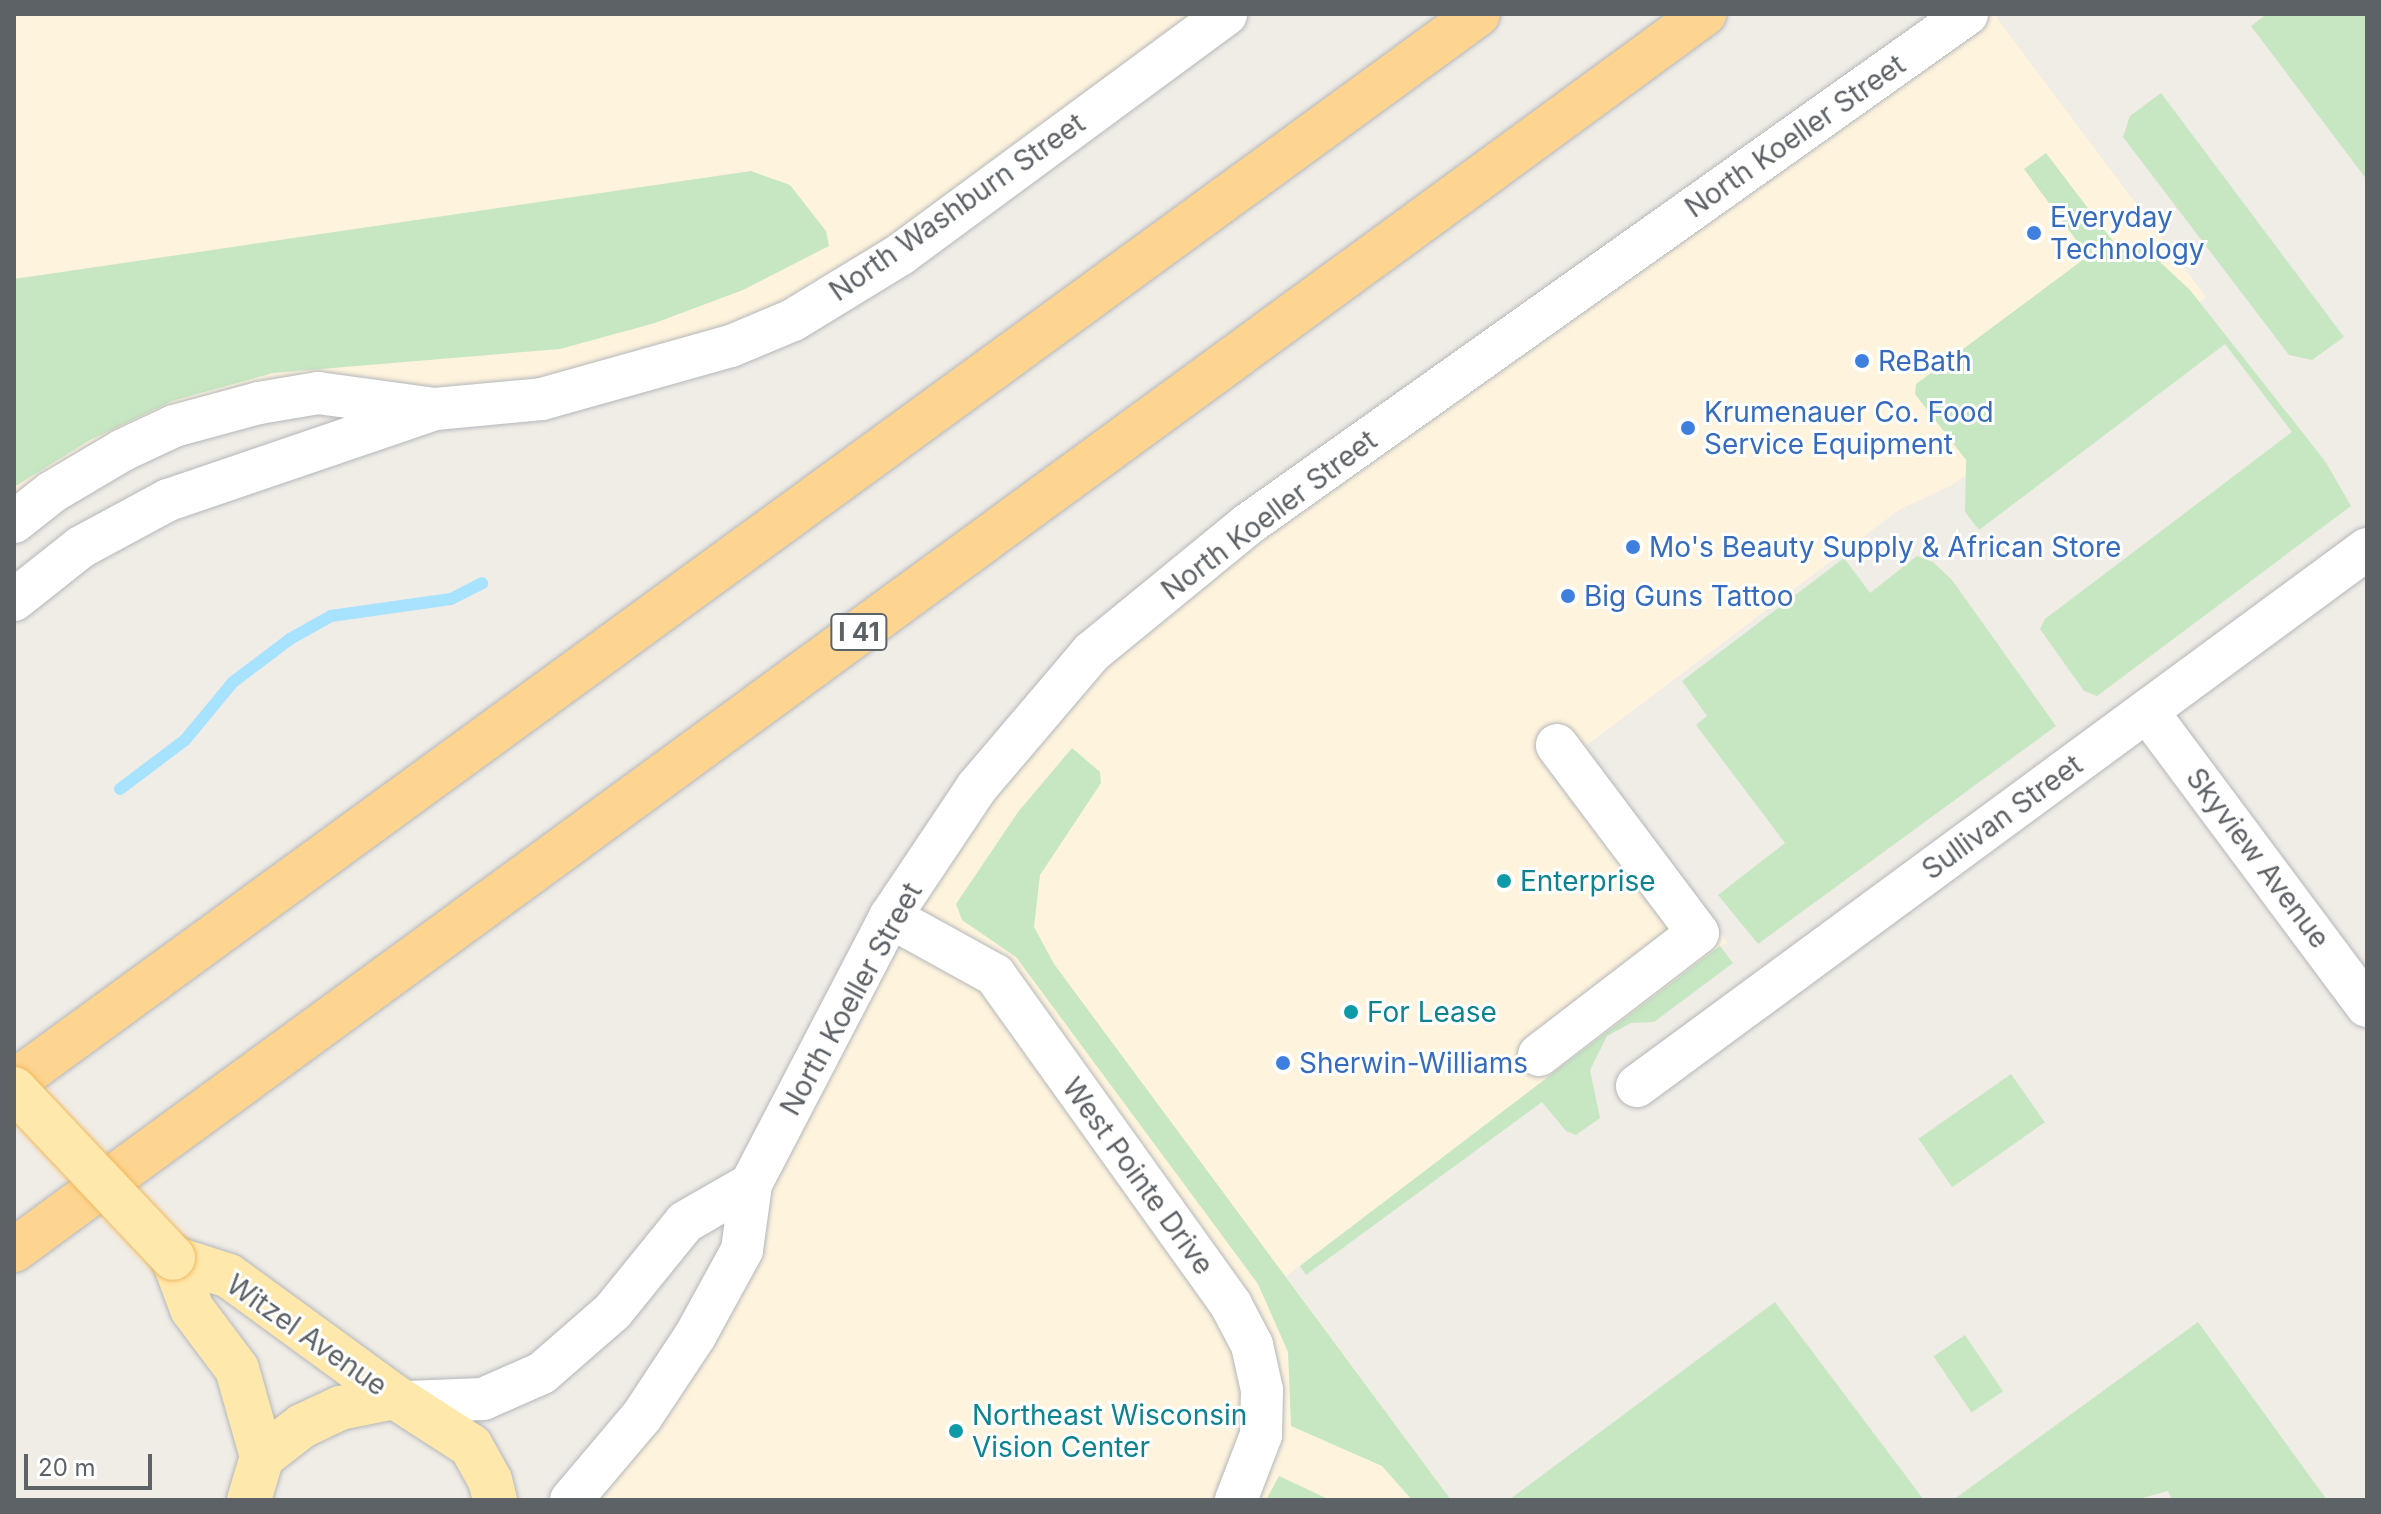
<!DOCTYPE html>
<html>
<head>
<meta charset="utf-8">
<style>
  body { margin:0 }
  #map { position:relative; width:2381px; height:1514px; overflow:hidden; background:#f0ece6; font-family:Inter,sans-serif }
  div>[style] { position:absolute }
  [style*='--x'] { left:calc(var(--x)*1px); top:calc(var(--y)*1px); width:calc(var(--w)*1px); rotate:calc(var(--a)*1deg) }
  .commercial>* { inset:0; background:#fef3dd }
  .green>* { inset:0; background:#c7e7c3; transform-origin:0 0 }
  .stream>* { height:12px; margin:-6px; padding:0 6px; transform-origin:6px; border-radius:6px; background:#a7e2ff }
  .roads { filter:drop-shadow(0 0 2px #b3b7ba) drop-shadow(0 0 2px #b3b7ba) }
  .minor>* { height:42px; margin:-21px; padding:0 21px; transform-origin:21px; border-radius:21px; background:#fff }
  .major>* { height:44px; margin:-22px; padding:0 22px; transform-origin:22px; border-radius:22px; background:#ffe8ac }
  .highway>* { height:44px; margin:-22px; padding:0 22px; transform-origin:22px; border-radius:22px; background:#fdd590 }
  .bridges { filter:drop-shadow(0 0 2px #f1b85d) drop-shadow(0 0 2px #f1b85d) }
  .major-bridge>* { height:44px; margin:-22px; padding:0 22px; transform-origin:22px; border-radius:22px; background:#ffe8ac }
  .dots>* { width:22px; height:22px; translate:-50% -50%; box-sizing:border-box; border:4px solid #fff; border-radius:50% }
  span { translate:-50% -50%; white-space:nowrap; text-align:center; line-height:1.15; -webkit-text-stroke:6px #fff; paint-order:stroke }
  .shield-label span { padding:2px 6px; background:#fff; border:2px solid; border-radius:6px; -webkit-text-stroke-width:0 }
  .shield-label { font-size:26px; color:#5d6266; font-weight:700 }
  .street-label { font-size:28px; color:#5d6266 }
  .shop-label { font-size:28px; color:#366cbe }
  .left { translate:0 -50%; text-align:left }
  .culture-label { font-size:28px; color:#0d838f }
  .frame { position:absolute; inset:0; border:16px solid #5d6266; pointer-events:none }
  .scale { position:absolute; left:24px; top:1454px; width:128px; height:36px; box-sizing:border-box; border:4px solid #5d6266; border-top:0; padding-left:10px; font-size:24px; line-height:28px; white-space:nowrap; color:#5d6266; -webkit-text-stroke:6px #fff; paint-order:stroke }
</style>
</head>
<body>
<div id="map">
  <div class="commercial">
    <div style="clip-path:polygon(14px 14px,1226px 14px,901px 254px,610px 384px,259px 403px,14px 522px)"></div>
    <div style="clip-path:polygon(1967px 14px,1994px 14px,2206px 297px,1952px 485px,1899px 510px,1583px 748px,1727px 942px,1286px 1276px,1451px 1500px,571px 1500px,642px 1416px,804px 1080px,1092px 652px)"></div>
  </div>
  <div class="green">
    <div style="clip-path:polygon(2267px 14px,2367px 14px,2367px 180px,2251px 26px)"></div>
    <div style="clip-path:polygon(2161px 93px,2344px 337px,2312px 360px,2289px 355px,2123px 137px,2130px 116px)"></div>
    <div style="clip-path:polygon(2046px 153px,2119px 249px,2145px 248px,2190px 290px,2325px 461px,2351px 506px,2097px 696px,2084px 691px,2040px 629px,2045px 619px,2292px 432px,2225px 344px,1979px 530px,1965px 512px,1966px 460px,1915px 394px,1916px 384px,2088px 256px,2024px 169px)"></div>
    <div style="clip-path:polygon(751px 171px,790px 185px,826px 231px,829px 246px,743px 290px,655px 323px,560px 349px,273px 373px,172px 401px,90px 440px,14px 487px,14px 279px)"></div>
    <div style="clip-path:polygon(1917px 556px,1933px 562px,1952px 580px,2056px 726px,1758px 944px,1718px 895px,1785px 843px,1696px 725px,1707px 716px,1682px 681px,1844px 558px,1870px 593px)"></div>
    <div style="clip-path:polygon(1072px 748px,1100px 772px,1101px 783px,1040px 875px,1034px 927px,1054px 964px,1451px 1500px,1412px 1500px,1382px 1466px,1291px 1426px,1288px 1352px,1258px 1284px,1016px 957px,962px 920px,956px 904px,1018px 812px)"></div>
    <div style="clip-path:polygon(1720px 946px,1733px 963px,1654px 1022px,1631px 1023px,1607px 1036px,1590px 1070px,1600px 1118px,1576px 1135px,1566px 1131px,1542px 1102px,1306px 1275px,1300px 1266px)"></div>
    <div style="left:2011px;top:1074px;width:59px;height:113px;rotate:55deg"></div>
    <div style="clip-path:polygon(1775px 1302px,1924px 1500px,1509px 1500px)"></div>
    <div style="clip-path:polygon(2198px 1322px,2327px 1500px,2172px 1500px,2168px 1491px,2135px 1500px,1953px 1500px)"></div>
    <div style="left:1965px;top:1335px;width:68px;height:38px;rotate:56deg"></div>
    <div style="clip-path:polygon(1279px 1476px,1330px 1500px,1266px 1500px)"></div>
  </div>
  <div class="stream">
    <div style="--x:120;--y:789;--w:81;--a:-37"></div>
    <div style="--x:185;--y:740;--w:75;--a:-50.4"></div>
    <div style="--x:233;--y:682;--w:71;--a:-37"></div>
    <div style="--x:290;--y:639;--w:47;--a:-29.3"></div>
    <div style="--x:331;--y:616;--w:121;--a:-8.1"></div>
    <div style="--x:451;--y:599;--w:35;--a:-27"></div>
  </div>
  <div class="roads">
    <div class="minor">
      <div style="--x:14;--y:522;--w:48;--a:-38.3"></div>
      <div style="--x:52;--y:492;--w:82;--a:-30.6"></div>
      <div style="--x:123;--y:450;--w:56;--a:-25.2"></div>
      <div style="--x:174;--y:426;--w:88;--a:-15.1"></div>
      <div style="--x:259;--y:403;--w:60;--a:-9.6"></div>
      <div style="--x:318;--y:393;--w:118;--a:7.8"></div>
      <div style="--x:435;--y:409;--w:107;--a:-5.3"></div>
      <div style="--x:542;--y:399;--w:196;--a:-15.7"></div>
      <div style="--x:731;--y:346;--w:67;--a:-22.8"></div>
      <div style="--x:793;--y:320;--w:127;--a:-31.4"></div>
      <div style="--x:901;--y:254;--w:404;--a:-36.4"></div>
      <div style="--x:14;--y:600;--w:85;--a:-38.3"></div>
      <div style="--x:81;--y:547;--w:99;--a:-28.4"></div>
      <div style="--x:168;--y:500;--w:277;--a:-18.8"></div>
      <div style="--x:2147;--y:711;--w:368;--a:53.3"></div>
      <div style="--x:890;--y:917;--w:120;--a:28.9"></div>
      <div style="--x:995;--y:975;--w:406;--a:54.4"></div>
      <div style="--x:1231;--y:1305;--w:45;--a:62.3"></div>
      <div style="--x:1252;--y:1345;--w:46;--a:77.5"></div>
      <div style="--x:1262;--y:1390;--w:45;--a:91.3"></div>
      <div style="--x:1261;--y:1435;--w:70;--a:111"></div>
      <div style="--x:1539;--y:1055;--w:200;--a:-37.5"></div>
      <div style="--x:1698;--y:933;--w:235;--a:-126.9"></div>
      <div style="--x:1637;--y:1086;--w:906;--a:-36.34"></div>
      <div style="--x:407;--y:1402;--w:76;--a:-2.3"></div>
      <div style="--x:483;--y:1399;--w:64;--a:-23.8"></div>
      <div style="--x:542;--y:1373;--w:94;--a:-41.1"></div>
      <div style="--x:613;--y:1311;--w:114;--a:-51"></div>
      <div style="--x:685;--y:1222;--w:76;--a:-29.9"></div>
      <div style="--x:571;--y:1500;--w:110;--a:-49.8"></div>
      <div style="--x:642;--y:1416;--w:96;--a:-56.5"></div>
      <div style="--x:695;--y:1336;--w:98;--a:-61.3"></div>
      <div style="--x:742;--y:1250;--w:67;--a:-82.2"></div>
      <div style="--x:751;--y:1184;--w:301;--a:-62.5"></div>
      <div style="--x:890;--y:917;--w:156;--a:-56.2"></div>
      <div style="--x:977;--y:787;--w:177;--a:-49.6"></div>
      <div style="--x:1092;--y:652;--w:200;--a:-39.3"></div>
      <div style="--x:1247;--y:525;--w:883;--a:-35.36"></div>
    </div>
    <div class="major">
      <div style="--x:173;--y:1258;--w:59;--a:17.8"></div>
      <div style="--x:229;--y:1276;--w:205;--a:36.1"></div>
      <div style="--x:173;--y:1258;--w:54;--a:69.6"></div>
      <div style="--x:192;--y:1309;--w:75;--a:53.1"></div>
      <div style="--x:237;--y:1369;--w:91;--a:74.1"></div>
      <div style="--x:249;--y:1500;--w:45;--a:-73.2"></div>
      <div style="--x:262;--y:1457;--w:51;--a:-37.8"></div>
      <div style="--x:302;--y:1426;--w:42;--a:-25.3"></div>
      <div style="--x:340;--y:1408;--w:56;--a:-11.3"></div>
      <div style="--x:395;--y:1397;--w:90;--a:32.8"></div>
      <div style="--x:471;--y:1446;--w:39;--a:61"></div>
      <div style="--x:490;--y:1480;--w:21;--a:76"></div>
    </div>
    <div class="highway">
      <div style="--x:14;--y:1082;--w:1812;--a:-36.11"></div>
      <div style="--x:14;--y:1250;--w:2094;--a:-36.18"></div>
    </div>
  </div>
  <div class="bridges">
    <div class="major-bridge">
      <div style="--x:14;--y:1089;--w:232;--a:46.7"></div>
    </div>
  </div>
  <div class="dots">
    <div style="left:2034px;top:233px;background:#3f7fe0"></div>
    <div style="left:1862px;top:361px;background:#3f7fe0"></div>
    <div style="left:1688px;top:428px;background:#3f7fe0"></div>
    <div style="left:1633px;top:547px;background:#3f7fe0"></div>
    <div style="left:1568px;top:596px;background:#3f7fe0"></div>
    <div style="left:1504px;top:881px;background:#0f9aa8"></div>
    <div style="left:1351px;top:1012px;background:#0f9aa8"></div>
    <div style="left:1283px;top:1063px;background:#3f7fe0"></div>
    <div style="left:956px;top:1431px;background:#0f9aa8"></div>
  </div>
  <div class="shield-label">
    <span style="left:859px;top:632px">I 41</span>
  </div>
  <div class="street-label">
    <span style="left:1795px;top:136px;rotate:-35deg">North Koeller Street</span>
    <span style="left:957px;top:207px;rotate:-35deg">North Washburn Street</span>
    <span style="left:1269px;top:515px;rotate:-37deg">North Koeller Street</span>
    <span style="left:2002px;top:817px;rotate:-36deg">Sullivan Street</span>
    <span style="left:2258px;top:858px;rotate:53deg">Skyview Avenue</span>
    <span style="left:851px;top:999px;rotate:-61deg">North Koeller Street</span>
    <span style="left:1138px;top:1176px;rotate:54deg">West Pointe Drive</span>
    <span style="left:307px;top:1335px;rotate:35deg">Witzel Avenue</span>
  </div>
  <div class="shop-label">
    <span class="left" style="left:2050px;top:233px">Everyday<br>Technology</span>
    <span class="left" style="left:1878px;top:361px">ReBath</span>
    <span class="left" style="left:1704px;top:428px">Krumenauer Co. Food<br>Service Equipment</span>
    <span class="left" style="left:1649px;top:547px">Mo's Beauty Supply &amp; African Store</span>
    <span class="left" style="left:1584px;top:596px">Big Guns Tattoo</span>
    <span class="left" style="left:1299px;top:1063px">Sherwin-Williams</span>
  </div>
  <div class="culture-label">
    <span class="left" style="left:1520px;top:881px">Enterprise</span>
    <span class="left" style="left:1367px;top:1012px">For Lease</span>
    <span class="left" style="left:972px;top:1431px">Northeast Wisconsin<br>Vision Center</span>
  </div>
  <div class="frame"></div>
  <div class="scale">20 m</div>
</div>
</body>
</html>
